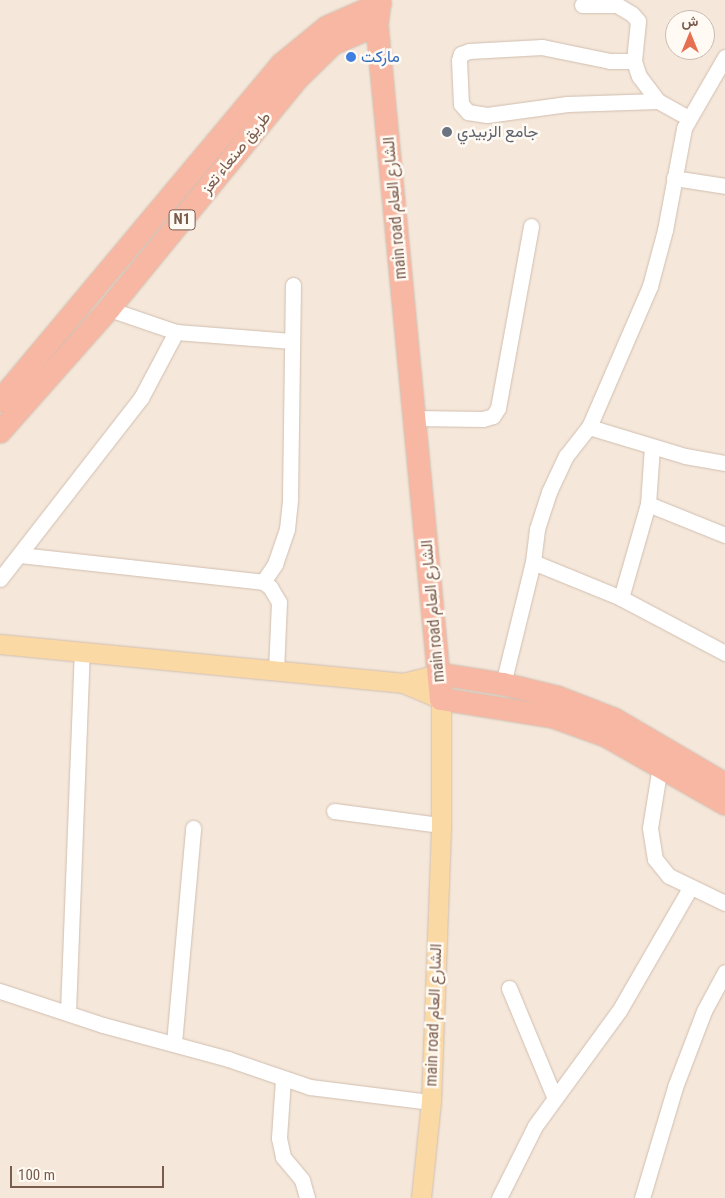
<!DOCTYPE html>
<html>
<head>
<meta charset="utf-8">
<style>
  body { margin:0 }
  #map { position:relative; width:725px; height:1198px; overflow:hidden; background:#fdf6ec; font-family:"Roboto Condensed",Vazirmatn,sans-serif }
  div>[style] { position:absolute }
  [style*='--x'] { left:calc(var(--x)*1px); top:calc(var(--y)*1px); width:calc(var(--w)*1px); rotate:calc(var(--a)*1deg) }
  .residential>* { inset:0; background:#f5e8da }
  .roads { filter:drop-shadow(0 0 1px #d1beb0) drop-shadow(0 0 1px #d1beb0) }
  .minor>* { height:15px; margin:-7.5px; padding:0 7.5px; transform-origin:7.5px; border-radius:7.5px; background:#fff }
  .major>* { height:19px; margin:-9.5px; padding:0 9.5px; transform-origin:9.5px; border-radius:9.5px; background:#fbd9a5 }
  .highway>* { height:22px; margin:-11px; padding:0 11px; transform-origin:11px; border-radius:11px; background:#f7b7a3 }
  .dots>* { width:14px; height:14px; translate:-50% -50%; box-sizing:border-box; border:2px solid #fffaf3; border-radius:50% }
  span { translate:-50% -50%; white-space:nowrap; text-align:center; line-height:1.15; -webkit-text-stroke:5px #fffaf3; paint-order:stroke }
  .shield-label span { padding:1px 4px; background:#fffaf3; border:1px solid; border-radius:4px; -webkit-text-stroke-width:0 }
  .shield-label { font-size:15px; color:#7a5c4d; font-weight:700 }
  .shop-label { font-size:16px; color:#366cbe }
  .left { translate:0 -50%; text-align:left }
  .worship-label { font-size:16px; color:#5b616d }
  .street-label { font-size:16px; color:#7a5c4d }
  .north { position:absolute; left:665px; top:10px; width:50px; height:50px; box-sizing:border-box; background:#fffaf3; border:1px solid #cabbb1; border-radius:50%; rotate:0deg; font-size:14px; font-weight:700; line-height:20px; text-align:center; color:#7a5c4d }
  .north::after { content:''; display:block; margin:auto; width:18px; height:22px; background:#e76f51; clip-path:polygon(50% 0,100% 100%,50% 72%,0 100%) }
  .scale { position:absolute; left:10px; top:1166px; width:154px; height:22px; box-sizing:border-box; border:2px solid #7a5c4d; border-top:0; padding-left:6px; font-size:15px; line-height:18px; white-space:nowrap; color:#7a5c4d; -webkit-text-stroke:4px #fffaf3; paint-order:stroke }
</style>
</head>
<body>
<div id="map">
  <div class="residential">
    <div style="clip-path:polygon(evenodd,0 0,725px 0,725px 1198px,0 1198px,0 0,675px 20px,705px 20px,705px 50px,675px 50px,675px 20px)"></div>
  </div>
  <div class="roads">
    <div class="minor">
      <div style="--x:582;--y:5;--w:35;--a:0"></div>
      <div style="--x:617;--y:5;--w:17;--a:31"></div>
      <div style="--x:632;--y:14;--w:9;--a:49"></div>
      <div style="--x:638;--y:21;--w:40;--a:95.7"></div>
      <div style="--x:634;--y:61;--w:16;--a:72"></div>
      <div style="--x:639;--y:76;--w:31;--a:53"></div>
      <div style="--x:658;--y:101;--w:35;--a:29"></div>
      <div style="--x:634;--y:61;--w:24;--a:180"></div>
      <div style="--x:610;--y:61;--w:69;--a:-168.4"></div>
      <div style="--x:542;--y:47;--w:73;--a:176.9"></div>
      <div style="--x:469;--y:51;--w:9;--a:159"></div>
      <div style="--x:461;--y:54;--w:6;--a:108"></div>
      <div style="--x:459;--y:60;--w:44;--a:87.4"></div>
      <div style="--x:461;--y:104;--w:11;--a:49"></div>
      <div style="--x:468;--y:112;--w:19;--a:9"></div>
      <div style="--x:487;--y:115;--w:81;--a:-7.8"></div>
      <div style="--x:567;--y:104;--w:91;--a:-1.9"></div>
      <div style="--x:674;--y:178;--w:52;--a:8.9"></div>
      <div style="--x:109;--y:309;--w:71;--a:18.9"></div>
      <div style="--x:176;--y:332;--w:116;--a:4.4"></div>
      <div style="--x:414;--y:418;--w:69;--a:0.8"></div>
      <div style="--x:483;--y:419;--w:10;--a:-17"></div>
      <div style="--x:493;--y:416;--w:9;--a:-58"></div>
      <div style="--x:498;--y:408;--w:185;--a:-79.7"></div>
      <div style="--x:589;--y:427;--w:100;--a:16.8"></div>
      <div style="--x:685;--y:456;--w:41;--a:9.9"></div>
      <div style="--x:648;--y:504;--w:83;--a:21.9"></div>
      <div style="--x:20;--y:555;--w:244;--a:6.3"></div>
      <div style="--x:263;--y:582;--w:9;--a:36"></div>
      <div style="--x:270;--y:587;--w:17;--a:59"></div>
      <div style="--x:279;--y:602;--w:69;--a:92.5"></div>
      <div style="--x:533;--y:562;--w:95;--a:22.2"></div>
      <div style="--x:621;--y:598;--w:118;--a:27.9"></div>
      <div style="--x:0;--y:579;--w:229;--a:-52.1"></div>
      <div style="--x:141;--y:398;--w:75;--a:-62.1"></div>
      <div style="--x:263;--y:582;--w:22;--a:-56"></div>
      <div style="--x:275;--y:564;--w:37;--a:-71"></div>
      <div style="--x:287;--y:529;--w:31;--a:-84"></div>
      <div style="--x:290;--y:498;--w:213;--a:-89.2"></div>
      <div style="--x:621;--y:598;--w:98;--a:-74"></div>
      <div style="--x:648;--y:504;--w:57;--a:-86"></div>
      <div style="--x:503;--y:684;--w:126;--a:-76.2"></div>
      <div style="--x:533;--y:562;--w:33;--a:-83"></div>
      <div style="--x:537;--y:529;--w:39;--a:-72"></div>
      <div style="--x:549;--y:492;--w:40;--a:-65"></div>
      <div style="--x:566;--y:456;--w:37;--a:-52"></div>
      <div style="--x:589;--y:427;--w:154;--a:-66.6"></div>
      <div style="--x:650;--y:286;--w:58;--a:-75"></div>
      <div style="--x:665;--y:230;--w:104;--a:-79.4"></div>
      <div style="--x:684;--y:128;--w:82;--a:-60"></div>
      <div style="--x:660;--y:766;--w:63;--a:99.2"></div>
      <div style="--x:650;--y:828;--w:31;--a:81"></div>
      <div style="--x:655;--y:859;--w:22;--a:51"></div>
      <div style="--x:669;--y:876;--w:62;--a:25.7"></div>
      <div style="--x:334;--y:811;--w:108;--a:7.5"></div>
      <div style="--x:509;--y:988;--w:117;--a:67.4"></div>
      <div style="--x:0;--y:991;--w:108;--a:18.3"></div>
      <div style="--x:103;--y:1025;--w:130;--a:15.2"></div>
      <div style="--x:228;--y:1059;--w:87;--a:18.9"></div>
      <div style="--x:310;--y:1087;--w:122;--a:7.1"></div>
      <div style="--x:68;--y:1012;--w:360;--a:-87.8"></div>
      <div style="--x:174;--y:1043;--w:216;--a:-84.9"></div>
      <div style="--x:283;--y:1079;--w:59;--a:93.9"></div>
      <div style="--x:279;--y:1138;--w:19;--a:78"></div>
      <div style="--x:283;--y:1157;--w:30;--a:50"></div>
      <div style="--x:302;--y:1180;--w:19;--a:74"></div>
      <div style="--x:499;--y:1198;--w:80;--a:-63.4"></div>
      <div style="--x:535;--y:1126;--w:142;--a:-53.9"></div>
      <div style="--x:619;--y:1011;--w:142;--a:-60"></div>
      <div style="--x:642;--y:1198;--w:116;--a:-73.4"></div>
      <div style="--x:675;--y:1087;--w:81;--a:-69.1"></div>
      <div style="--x:704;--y:1011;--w:44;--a:-61.7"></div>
    </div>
    <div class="major">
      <div style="--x:0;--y:644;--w:405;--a:5.5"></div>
      <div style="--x:421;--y:1198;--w:97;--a:-84.1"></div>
      <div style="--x:431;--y:1102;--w:277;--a:-87.9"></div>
      <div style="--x:441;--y:825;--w:126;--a:-90"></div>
      <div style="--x:441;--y:699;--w:41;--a:-157.2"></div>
      <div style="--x:403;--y:683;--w:37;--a:-14"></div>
    </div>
    <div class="highway">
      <div style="--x:380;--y:0;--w:25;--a:97"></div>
      <div style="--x:377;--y:25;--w:677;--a:84.58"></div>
      <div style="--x:441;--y:699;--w:113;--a:9.1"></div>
      <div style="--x:553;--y:717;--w:56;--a:19.7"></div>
      <div style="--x:606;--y:736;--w:137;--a:29.7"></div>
      <div style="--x:0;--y:401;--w:439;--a:-50.1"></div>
      <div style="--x:282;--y:64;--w:58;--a:-39.4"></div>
      <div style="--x:327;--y:27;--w:58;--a:-23.5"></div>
      <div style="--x:0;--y:432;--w:164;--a:-48.5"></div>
      <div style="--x:109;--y:309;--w:298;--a:-50.7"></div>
      <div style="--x:298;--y:78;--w:49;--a:-44.2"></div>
      <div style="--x:333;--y:44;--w:48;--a:-23.4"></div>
      <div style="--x:439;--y:674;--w:65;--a:8.9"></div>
      <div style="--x:503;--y:684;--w:56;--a:13.5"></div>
      <div style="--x:557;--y:697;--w:61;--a:21.1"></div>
      <div style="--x:614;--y:719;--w:129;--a:30.4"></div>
    </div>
  </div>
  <div class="dots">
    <div style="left:351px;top:57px;background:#3f7fe0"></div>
    <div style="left:447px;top:132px;background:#6b7280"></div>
  </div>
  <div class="shield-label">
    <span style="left:182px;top:220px">N1</span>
  </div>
  <div class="shop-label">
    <span class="left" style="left:361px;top:57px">ماركت</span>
  </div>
  <div class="worship-label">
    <span class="left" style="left:457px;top:132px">جامع الزبيدي</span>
  </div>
  <div class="street-label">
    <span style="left:236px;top:153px;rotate:-51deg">طريق صنعاء تعز</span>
    <span style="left:395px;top:208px;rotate:-95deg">main road الشارع العام</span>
    <span style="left:433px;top:611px;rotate:-95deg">main road الشارع العام</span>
    <span style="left:434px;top:1015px;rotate:-88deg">main road الشارع العام</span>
  </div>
  <div class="north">ش</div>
  <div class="scale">100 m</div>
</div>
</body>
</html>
